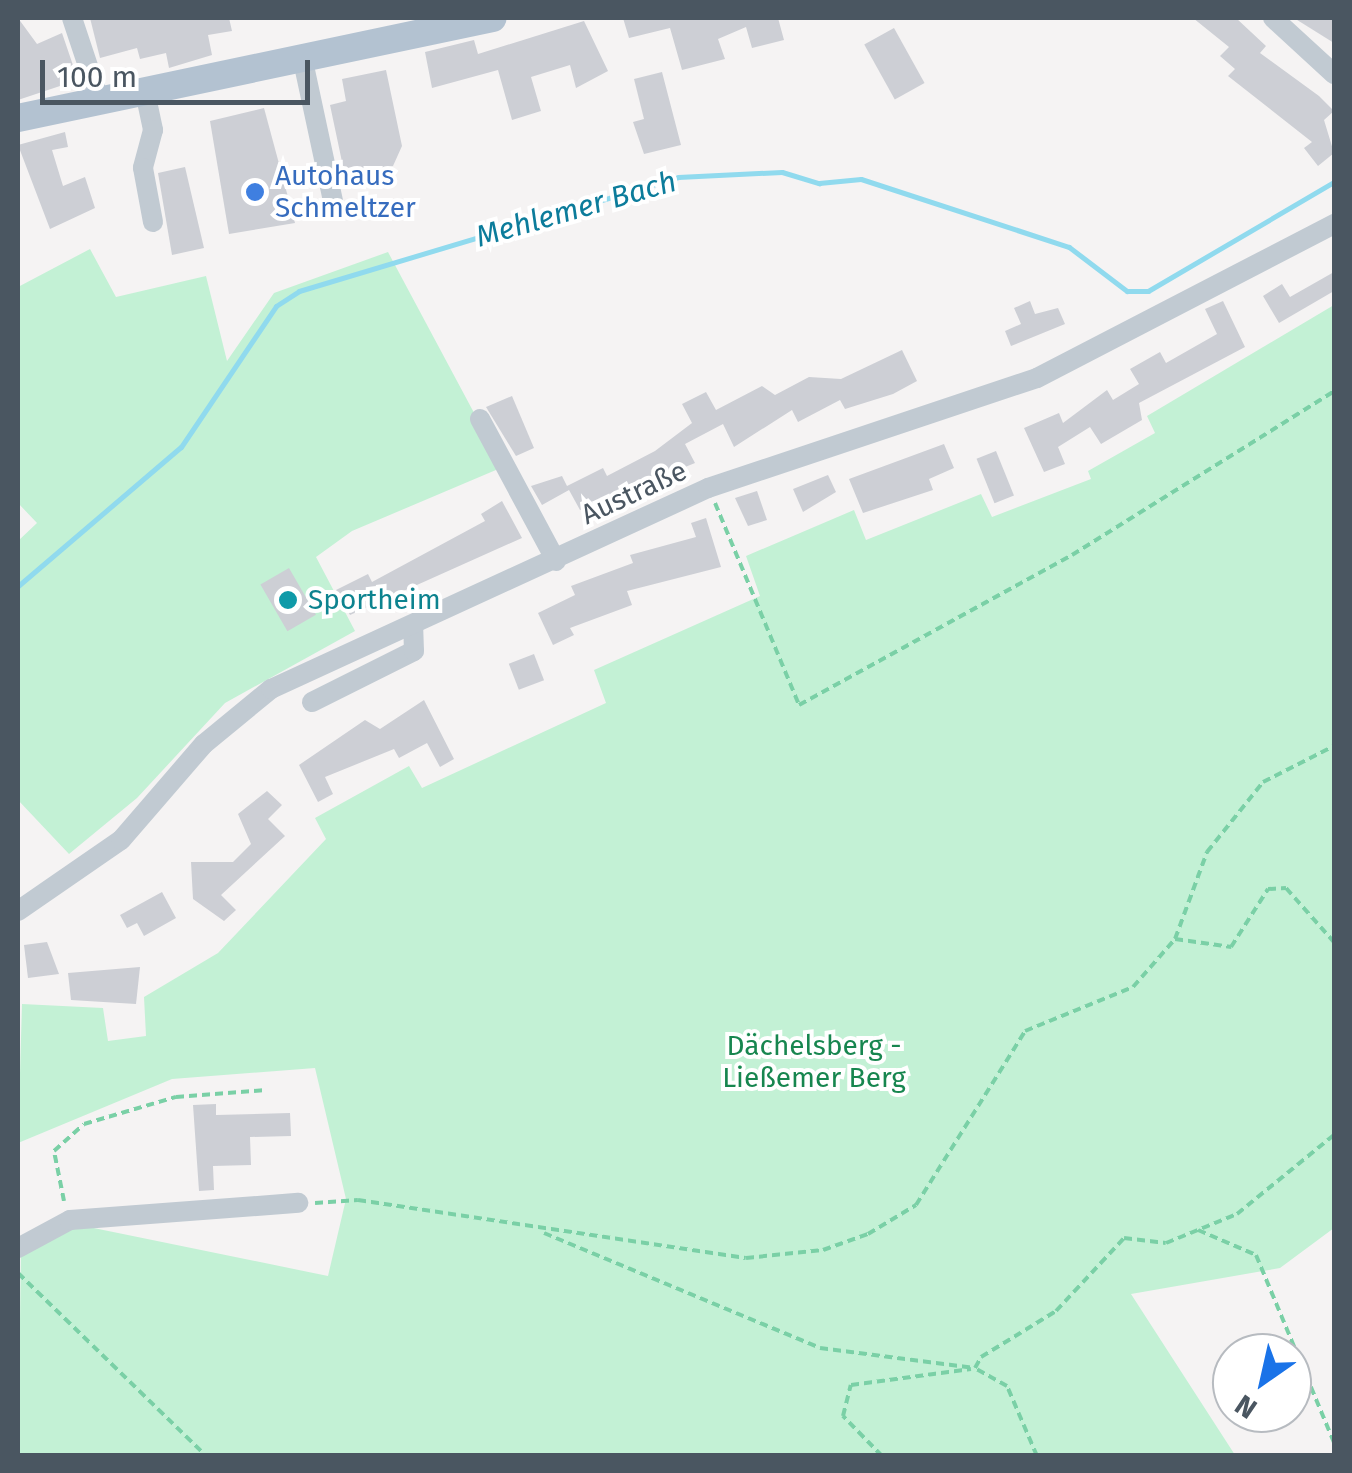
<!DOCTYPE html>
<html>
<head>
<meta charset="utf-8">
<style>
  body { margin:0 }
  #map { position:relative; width:1352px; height:1473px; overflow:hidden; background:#f5f3f3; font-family:"Fira Sans",sans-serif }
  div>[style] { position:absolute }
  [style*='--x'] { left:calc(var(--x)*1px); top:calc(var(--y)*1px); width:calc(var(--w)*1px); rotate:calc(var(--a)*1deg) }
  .green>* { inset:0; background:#c3f1d5 }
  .stream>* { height:5px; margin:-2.5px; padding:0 2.5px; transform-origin:2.5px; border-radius:2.5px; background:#90daee }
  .building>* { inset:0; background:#cdcfd5; transform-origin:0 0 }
  .path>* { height:4px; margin-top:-2px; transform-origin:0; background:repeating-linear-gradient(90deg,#7ad0a6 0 8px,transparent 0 13px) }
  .minor>* { height:20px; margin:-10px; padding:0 10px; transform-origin:10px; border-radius:10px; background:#c1cad2 }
  .major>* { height:28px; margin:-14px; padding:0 14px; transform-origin:14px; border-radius:14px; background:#b3c2d1 }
  .dots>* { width:28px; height:28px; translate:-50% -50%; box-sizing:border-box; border:5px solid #fff; border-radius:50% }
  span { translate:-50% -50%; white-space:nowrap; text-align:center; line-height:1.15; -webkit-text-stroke:8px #fff; paint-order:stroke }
  .shop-label { font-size:28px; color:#366cbe }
  .left { translate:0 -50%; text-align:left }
  .street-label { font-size:28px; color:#4a5661 }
  .culture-label { font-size:28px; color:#0d838f }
  .park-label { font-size:28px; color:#17864f }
  .water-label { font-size:30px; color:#0c7c9b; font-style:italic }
  .frame { position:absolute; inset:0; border:20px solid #4a5661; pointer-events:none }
  .north { position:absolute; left:1212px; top:1333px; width:100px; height:100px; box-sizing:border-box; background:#fff; border:2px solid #b7bbc0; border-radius:50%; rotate:214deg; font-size:28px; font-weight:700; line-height:40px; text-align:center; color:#4a5661 }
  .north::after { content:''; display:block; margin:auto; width:35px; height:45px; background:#1a73e8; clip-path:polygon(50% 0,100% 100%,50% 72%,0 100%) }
  .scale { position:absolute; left:40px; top:60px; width:270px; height:45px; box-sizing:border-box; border:5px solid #4a5661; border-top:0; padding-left:12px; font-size:30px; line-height:35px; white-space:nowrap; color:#4a5661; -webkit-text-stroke:8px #fff; paint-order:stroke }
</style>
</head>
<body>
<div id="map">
  <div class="green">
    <div style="clip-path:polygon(90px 249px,116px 297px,206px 276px,227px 361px,274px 293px,388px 252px,503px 467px,352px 531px,316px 557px,355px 631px,225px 703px,137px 798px,69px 854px,18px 800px,18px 541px,37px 523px,18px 503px,18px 287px)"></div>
    <div style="clip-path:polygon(1334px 305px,1334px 1228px,1280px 1268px,1131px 1294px,1235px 1455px,18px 1455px,21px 1252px,79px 1225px,328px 1276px,346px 1199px,315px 1068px,172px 1079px,18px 1143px,22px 1004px,103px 1008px,108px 1041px,146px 1036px,144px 997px,218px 953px,326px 839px,315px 818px,409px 766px,422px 788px,606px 703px,594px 670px,760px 596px,746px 556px,854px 510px,866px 540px,981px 494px,992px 517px,1091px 479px,1088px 471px,1155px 433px,1147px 416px)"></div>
  </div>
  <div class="stream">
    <div style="--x:18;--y:586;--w:214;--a:-40.5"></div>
    <div style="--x:181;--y:447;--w:170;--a:-56"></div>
    <div style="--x:276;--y:306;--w:27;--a:-33"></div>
    <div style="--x:299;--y:291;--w:396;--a:-16.7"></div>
    <div style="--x:678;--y:177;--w:104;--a:-2.8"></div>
    <div style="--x:782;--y:172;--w:39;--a:17"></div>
    <div style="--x:819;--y:183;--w:42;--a:-5.4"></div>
    <div style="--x:861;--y:179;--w:219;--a:18.1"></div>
    <div style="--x:1069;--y:247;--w:73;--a:37.2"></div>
    <div style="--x:1127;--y:291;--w:21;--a:0"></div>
    <div style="--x:1148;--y:291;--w:216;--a:-30.4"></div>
  </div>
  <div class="building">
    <div style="clip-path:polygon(18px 18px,37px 44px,62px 33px,78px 80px,18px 100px)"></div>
    <div style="clip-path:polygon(90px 18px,229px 18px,232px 31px,208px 35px,212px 55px,169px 68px,166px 53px,140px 59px,137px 48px,100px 58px)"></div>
    <div style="clip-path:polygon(623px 18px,778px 18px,784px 40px,752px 48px,746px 27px,718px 39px,725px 59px,682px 70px,670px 28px,629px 38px)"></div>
    <div style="clip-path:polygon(1193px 18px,1236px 18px,1266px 46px,1260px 53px,1319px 96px,1334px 111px,1324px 120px,1334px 153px,1318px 166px,1304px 148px,1312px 142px,1228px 76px,1235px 69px,1220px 56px,1229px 47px)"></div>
    <div style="clip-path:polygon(1294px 18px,1334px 18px,1334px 43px)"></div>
    <div style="clip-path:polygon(584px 21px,608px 71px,576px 88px,570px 65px,531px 77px,541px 111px,512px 120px,498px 70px,432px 88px,425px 52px,474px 40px,478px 54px)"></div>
    <div style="left:894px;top:28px;width:63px;height:34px;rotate:61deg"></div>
    <div style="clip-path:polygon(386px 70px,402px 146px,393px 166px,345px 176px,330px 105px,346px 101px,342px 79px)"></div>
    <div style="clip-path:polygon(662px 72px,681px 145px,644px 154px,633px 122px,644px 119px,634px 79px)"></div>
    <div style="clip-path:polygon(264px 108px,295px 223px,229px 234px,210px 121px)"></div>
    <div style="clip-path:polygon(65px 132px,68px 147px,52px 150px,63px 186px,85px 177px,95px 208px,50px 229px,18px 145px)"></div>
    <div style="clip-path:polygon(185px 167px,204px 248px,172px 255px,158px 173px)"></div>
    <div style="clip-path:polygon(1334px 272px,1334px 291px,1279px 323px,1263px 296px,1282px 284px,1290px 297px)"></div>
    <div style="clip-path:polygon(1030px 301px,1035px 314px,1058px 308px,1065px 324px,1011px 346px,1005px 331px,1021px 324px,1014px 308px)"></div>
    <div style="clip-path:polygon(1223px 301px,1245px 347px,1139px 403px,1142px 420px,1101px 444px,1090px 427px,1058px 447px,1065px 464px,1044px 472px,1024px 428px,1059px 413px,1063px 423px,1107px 390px,1113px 400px,1139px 384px,1130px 369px,1160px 352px,1166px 363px,1217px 334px,1205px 309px)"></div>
    <div style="clip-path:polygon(902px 350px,917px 381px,893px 394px,845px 409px,840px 400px,798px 422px,792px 410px,734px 447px,723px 424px,685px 444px,695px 463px,580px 510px,569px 490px,542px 505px,531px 486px,562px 476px,567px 486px,603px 468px,607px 476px,655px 451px,692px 423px,682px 404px,706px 392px,716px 410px,762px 386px,775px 395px,809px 377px,841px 379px)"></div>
    <div style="clip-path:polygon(512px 396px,534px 448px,516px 456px,486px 407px)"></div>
    <div style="clip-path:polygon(944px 444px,954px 468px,929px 479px,933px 490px,863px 513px,849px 479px)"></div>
    <div style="left:996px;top:451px;width:48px;height:21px;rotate:68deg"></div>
    <div style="clip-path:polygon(828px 475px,836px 492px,803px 512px,793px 489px)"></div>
    <div style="clip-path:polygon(757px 491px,767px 520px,748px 526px,735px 498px)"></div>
    <div style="clip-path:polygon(502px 501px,522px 538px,350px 615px,336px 590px,368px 574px,372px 582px,485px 521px,481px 514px)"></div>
    <div style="clip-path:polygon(706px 518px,721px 567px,627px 591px,632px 605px,570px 628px,574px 635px,553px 645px,538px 613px,575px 595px,571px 586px,633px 563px,630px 555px,696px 537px,691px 523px)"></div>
    <div style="left:289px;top:568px;width:54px;height:33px;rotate:60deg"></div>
    <div style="left:534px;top:654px;width:28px;height:27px;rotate:69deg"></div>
    <div style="clip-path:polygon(424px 700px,454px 759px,440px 767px,427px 743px,399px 758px,394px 749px,325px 777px,333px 794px,318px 802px,299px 765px,365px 720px,380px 729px)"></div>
    <div style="clip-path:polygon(267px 791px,282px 805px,268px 819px,285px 836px,221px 895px,236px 910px,224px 921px,193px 899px,191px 862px,233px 862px,251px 844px,238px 814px)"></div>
    <div style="clip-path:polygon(162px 892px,176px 918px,144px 936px,137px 923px,127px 928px,120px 915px)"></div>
    <div style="clip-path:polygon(47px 942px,59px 974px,28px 978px,24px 945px)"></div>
    <div style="clip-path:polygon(140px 967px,136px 1004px,71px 1000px,68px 973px)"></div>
    <div style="clip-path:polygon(216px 1104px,216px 1115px,290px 1113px,291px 1136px,250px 1137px,251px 1165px,213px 1166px,214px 1190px,199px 1191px,193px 1105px)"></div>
  </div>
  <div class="path">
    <div style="--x:715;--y:503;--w:219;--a:67.4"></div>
    <div style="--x:799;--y:705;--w:311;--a:-28.8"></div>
    <div style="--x:1072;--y:555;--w:309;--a:-32"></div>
    <div style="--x:1175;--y:939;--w:57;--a:8.1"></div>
    <div style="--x:1231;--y:947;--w:69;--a:-57.5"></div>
    <div style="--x:1268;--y:889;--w:18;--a:-3"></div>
    <div style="--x:1286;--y:888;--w:72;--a:48.4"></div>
    <div style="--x:64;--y:1201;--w:51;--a:-101.3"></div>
    <div style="--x:54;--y:1151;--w:40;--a:-42"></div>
    <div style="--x:84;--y:1124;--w:96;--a:-16.4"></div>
    <div style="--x:176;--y:1097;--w:90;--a:-4.4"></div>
    <div style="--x:315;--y:1203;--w:43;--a:-4"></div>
    <div style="--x:358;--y:1200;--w:392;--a:8.5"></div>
    <div style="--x:746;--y:1258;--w:77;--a:-5.9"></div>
    <div style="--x:823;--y:1250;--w:48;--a:-19.6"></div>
    <div style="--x:868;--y:1234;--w:56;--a:-31.1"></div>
    <div style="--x:916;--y:1205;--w:205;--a:-57.9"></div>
    <div style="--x:1025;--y:1031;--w:117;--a:-22.2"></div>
    <div style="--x:1133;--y:987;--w:64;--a:-48.8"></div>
    <div style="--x:1175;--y:939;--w:93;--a:-69.8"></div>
    <div style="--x:1207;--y:852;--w:90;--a:-51.3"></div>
    <div style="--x:1263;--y:782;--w:80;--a:-26.9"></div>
    <div style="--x:1198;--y:1230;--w:63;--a:23.3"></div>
    <div style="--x:1256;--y:1255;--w:203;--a:67.4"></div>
    <div style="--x:544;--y:1233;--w:299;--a:22.6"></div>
    <div style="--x:820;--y:1348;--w:156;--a:7.4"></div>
    <div style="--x:18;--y:1273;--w:262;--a:44.2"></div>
    <div style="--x:882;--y:1456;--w:56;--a:-134.3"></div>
    <div style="--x:843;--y:1416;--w:32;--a:-76"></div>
    <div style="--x:851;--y:1385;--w:121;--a:-7.6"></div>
    <div style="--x:1037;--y:1456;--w:76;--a:-113.2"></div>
    <div style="--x:1007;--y:1386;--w:37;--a:-151"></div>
    <div style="--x:975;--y:1368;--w:13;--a:-61"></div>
    <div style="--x:981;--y:1357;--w:88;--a:-31.5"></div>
    <div style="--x:1056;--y:1311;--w:100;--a:-47"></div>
    <div style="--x:1124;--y:1238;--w:42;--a:6.8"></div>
    <div style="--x:1166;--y:1243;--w:77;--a:-22.2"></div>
    <div style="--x:1237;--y:1214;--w:125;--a:-39.2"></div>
  </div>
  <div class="minor">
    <div style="--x:72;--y:18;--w:89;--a:71.6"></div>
    <div style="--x:1273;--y:18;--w:83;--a:42.6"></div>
    <div style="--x:303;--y:61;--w:143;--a:77.9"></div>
    <div style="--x:145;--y:92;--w:39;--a:78"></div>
    <div style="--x:153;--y:130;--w:39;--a:105"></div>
    <div style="--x:143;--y:168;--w:55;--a:79.5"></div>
    <div style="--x:480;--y:419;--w:161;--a:61.8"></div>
    <div style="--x:312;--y:702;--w:114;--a:-26.6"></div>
    <div style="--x:414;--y:651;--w:24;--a:-92"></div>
    <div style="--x:18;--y:911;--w:125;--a:-34.6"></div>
    <div style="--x:121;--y:840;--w:127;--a:-49.2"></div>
    <div style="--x:204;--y:744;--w:87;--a:-39.4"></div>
    <div style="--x:271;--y:689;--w:481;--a:-24.7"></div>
    <div style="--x:708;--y:488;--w:347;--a:-18.5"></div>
    <div style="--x:1037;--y:378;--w:335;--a:-27.4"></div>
    <div style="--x:18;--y:1248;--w:59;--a:-28.3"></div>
    <div style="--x:70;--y:1220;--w:229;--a:-4.3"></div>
  </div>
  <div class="major">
    <div style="--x:18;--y:118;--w:485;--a:-11.9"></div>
  </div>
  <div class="dots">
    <div style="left:255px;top:192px;background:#3f7fe0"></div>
    <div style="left:288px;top:600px;background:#0f9aa8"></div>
  </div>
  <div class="shop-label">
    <span class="left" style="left:275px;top:192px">Autohaus<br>Schmeltzer</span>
  </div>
  <div class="street-label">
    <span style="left:634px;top:493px;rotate:-25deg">Austraße</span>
  </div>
  <div class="culture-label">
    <span class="left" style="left:308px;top:600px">Sportheim</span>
  </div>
  <div class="park-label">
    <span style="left:814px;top:1062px">Dächelsberg -<br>Ließemer Berg</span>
  </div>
  <div class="water-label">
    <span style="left:576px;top:209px;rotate:-16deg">Mehlemer Bach</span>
  </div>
  <div class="frame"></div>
  <div class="north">N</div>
  <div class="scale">100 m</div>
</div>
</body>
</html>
